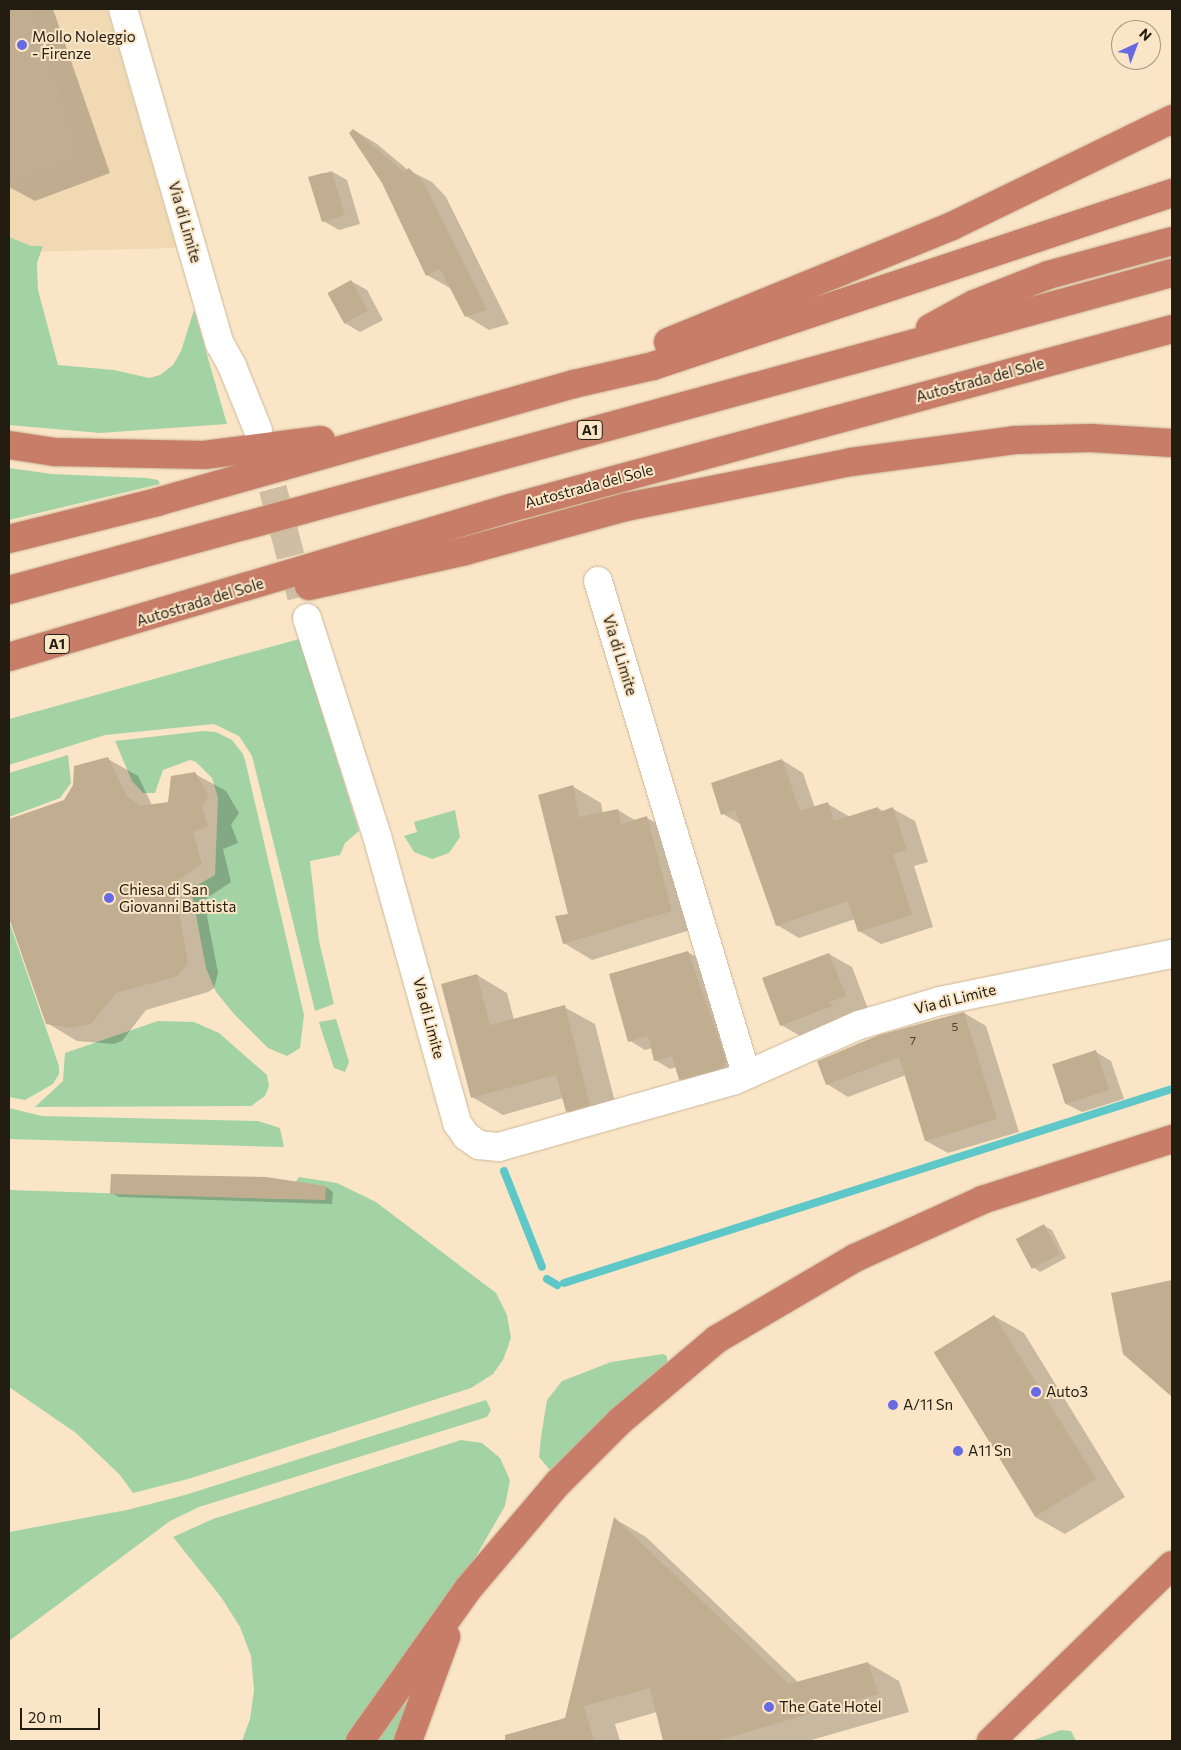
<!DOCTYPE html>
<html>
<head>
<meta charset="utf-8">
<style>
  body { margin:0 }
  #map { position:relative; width:1181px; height:1750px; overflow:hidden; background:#fae6c7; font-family:Commissioner,sans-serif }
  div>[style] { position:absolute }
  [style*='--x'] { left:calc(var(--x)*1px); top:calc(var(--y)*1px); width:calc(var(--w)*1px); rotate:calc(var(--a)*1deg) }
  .built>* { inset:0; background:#f1d9b3 }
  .green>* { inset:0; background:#a3d3a5 }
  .shadow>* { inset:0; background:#0003 }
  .stream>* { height:8px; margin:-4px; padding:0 4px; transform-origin:4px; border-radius:4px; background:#5ec7c8 }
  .building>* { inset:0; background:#c1ae91; transform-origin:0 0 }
  .minor-tunnel>* { height:28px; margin-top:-14px; transform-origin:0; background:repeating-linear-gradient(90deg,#cfbea3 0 28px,transparent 0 42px) }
  .roads { filter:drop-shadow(0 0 1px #cbb79a) drop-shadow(0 0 1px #cbb79a) }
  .minor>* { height:28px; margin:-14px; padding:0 14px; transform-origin:14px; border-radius:14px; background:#fff }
  .motorway>* { height:28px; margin:-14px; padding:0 14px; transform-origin:14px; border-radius:14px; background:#c87d68 }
  .dots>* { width:14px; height:14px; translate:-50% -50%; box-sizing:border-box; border:2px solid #fae6c7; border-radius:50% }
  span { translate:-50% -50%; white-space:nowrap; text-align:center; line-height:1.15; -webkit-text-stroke:4px #fae6c7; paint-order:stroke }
  .number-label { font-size:12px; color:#4a4031 }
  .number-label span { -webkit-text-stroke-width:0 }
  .shield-label span { padding:1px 4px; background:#fae6c7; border:1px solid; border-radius:4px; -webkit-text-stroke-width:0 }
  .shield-label { font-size:14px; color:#231c11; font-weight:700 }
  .poi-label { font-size:15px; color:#231c11 }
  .left { translate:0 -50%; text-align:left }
  .street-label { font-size:15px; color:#231c11 }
  .frame { position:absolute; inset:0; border:10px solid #231c11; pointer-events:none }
  .north { position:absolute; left:1111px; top:20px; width:50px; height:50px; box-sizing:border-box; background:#fae6c7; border:1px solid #a4957e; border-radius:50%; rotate:43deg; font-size:14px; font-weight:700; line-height:20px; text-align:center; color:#231c11 }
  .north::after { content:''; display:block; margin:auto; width:18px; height:22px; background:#676ae3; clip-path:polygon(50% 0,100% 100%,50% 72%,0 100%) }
  .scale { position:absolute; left:20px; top:1708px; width:80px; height:22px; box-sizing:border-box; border:2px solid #231c11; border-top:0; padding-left:6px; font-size:15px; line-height:18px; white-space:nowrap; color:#231c11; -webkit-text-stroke:4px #fae6c7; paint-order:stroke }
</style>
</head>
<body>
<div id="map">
  <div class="built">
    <div style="clip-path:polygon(9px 9px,107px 9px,176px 248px,25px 252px,9px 240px)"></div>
  </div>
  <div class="green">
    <div style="clip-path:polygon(9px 237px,31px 246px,43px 246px,37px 263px,38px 290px,58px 365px,114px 370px,149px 378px,160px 375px,173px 365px,181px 351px,194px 310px,227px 424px,100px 433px,9px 425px)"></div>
    <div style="clip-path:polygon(9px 468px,52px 474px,147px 478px,158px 480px,160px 484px,9px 520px)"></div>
    <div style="clip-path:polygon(299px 639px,359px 831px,345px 843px,340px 855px,310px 861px,319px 941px,334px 1004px,315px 1011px,252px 756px,239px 736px,214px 724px,105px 735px,9px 765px,9px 719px)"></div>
    <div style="clip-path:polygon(203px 731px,216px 732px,232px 740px,243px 754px,246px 764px,304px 1015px,300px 1048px,287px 1056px,268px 1048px,234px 1014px,216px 992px,206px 968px,192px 894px,196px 886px,215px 875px,218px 798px,212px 778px,196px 762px,190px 760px,163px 770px,155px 793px,143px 793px,132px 781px,115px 741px)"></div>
    <div style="clip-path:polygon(68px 755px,71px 783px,60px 798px,9px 817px,9px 773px)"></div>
    <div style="clip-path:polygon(455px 810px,460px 837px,449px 853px,432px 859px,414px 852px,404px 836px,417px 832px,414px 822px)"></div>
    <div style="clip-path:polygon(9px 921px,59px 1066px,59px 1074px,53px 1084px,25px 1100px,9px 1097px)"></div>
    <div style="clip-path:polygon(336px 1019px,349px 1062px,345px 1072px,334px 1068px,320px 1026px,319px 1022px)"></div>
    <div style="clip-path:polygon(158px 1021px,194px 1022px,219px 1033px,267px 1075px,269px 1086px,265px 1096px,251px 1106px,35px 1107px,63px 1081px,65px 1053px)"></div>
    <div style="clip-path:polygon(9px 1108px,42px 1116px,258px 1121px,280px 1128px,284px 1147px,9px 1139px)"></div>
    <div style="clip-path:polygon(299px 1177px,337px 1183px,376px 1202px,496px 1293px,507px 1315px,511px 1338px,503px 1360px,493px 1374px,471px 1388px,188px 1479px,133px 1493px,120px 1475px,76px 1433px,9px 1387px,9px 1190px,285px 1199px)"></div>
    <div style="clip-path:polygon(663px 1354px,667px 1356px,667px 1362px,550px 1470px,539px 1457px,541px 1437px,547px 1400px,562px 1381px,611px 1362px)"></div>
    <div style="clip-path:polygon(486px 1400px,491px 1410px,487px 1417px,199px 1507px,170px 1521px,9px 1641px,9px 1532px,127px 1510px,185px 1495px)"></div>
    <div style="clip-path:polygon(461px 1440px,482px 1443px,500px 1458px,510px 1480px,505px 1506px,475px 1558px,349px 1741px,242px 1741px,250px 1719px,254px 1690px,251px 1656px,240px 1627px,221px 1597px,173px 1537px,213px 1519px)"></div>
    <div style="clip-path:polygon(406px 1702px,397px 1741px,377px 1741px,402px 1704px)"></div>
    <div style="clip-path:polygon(1061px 1730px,1071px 1731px,1076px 1741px,1031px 1741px)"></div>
  </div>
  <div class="shadow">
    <div style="clip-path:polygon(9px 9px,53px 9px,110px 173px,35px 201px,9px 187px)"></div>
    <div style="clip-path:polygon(354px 130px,377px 144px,408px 170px,432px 182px,446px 197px,509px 324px,489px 330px,466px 316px,450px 288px,427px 275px,383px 182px)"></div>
    <div style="clip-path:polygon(331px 171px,347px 180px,360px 224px,339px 230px,323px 221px,310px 178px)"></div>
    <div style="clip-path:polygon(351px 281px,367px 290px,383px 320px,360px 332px,345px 323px)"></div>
    <div style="clip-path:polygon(108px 759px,138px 776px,152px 805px,169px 803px,195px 774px,226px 791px,239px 813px,231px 825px,238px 843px,223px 849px,231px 882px,204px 900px,218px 973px,214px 988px,208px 992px,146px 1010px,122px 1041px,114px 1044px,77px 1041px,47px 1023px,9px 917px,9px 821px,65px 801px)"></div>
    <div style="clip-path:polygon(782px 760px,803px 773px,815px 808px,828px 804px,850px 817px,878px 808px,884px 812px,893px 809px,915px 821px,928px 862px,914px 866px,933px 927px,881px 944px,859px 931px,855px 919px,799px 938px,777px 925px,742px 825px,723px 814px)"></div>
    <div style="clip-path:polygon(572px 786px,601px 803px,603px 814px,618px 810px,636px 821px,647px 818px,676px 834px,700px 927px,592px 960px,564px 943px,570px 915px)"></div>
    <div style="clip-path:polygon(688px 952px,703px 961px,740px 1073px,695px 1088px,680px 1079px,676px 1067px,670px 1069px,655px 1060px,652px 1048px,645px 1050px,630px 1041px)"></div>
    <div style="clip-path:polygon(829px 954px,852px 967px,868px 1009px,804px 1038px,781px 1025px)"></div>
    <div style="clip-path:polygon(477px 975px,507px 993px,514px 1020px,564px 1007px,595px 1024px,620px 1122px,597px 1128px,567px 1111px,563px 1098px,503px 1115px,472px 1097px)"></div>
    <div style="clip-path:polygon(964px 1013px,986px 1026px,1019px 1132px,948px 1153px,926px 1141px,906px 1075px,848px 1097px,827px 1084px)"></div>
    <div style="clip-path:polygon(1096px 1052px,1111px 1061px,1124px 1099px,1082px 1112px,1066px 1104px)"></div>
    <div style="clip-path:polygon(266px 1178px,326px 1187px,333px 1192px,332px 1204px,119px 1197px,112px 1193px)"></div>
    <div style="clip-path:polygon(1044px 1226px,1052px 1230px,1066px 1258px,1040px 1272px,1033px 1267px)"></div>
    <div style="clip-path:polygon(1172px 1282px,1172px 1394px,1112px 1294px)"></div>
    <div style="clip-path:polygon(994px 1316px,1024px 1333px,1125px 1497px,1065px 1534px,1035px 1517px,935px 1352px)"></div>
    <div style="clip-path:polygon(615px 1519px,646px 1537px,798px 1682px,868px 1663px,899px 1681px,909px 1712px,808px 1741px,665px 1741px,657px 1712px,615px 1724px,620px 1741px,531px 1741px,527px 1730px,566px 1719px)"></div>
  </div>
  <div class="stream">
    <div style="--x:504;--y:1171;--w:103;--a:68.4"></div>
    <div style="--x:547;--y:1279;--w:12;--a:31"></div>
    <div style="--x:564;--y:1283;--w:638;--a:-17.7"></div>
  </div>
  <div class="building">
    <div style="clip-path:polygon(9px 9px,29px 9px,80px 156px,9px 183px)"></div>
    <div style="clip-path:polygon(353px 129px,404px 172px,409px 168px,423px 182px,487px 310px,465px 317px,440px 269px,426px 276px,382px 183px,349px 133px)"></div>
    <div style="clip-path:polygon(323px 173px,332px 173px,345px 215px,322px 222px,308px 177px)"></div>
    <div style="left:351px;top:280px;width:35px;height:27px;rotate:61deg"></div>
    <div style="clip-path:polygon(108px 757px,126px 795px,140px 806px,168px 802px,171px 776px,195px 772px,209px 796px,202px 807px,208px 826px,193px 832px,202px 864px,174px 883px,188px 963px,178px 976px,116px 993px,91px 1024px,72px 1028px,46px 1024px,9px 918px,9px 819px,64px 800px,73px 785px,74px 766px)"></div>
    <div style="clip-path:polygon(782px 759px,800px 811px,828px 802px,834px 821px,878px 807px,879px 812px,893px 807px,907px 850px,893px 854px,912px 915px,858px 932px,848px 901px,776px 926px,735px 810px,721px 815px,711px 783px)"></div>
    <div style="clip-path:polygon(573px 785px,579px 817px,618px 809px,621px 824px,647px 816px,672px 911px,563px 944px,555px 916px,568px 914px,538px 795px)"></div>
    <div style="clip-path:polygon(688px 951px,726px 1060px,723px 1068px,679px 1080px,672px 1056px,654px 1061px,648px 1036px,628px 1042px,609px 974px)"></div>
    <div style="clip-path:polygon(829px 953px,846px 996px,830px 1002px,832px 1006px,780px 1026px,762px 978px)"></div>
    <div style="clip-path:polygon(477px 974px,490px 1025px,565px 1005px,590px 1105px,566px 1112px,556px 1075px,471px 1098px,441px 984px)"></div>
    <div style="clip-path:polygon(964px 1012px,997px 1119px,925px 1141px,899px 1057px,826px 1085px,817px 1061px,879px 1035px)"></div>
    <div style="left:1096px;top:1050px;width:42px;height:46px;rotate:72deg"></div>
    <div style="clip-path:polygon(111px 1174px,266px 1177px,326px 1186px,325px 1200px,110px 1194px)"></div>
    <div style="left:1044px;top:1224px;width:34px;height:32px;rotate:62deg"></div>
    <div style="clip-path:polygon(1172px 1280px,1172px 1397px,1123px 1354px,1111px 1293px)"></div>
    <div style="left:994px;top:1315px;width:193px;height:71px;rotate:58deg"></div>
    <div style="clip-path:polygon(614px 1517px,789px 1684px,868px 1662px,878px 1694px,716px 1741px,663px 1741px,650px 1688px,584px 1706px,594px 1741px,505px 1741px,505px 1735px,565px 1718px)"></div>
  </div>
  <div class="minor-tunnel">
    <div style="--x:262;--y:448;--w:176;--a:75.2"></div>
  </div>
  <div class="roads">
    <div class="minor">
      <div style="--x:123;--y:9;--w:349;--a:73.9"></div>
      <div style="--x:220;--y:344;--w:25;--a:61"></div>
      <div style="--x:232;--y:366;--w:69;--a:67.9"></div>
      <div style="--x:598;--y:581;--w:515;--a:73.29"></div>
      <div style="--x:307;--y:618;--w:229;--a:72.2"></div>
      <div style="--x:377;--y:836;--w:298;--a:74.4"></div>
      <div style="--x:457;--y:1123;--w:16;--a:55"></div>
      <div style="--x:466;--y:1136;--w:16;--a:35"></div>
      <div style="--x:479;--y:1145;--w:20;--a:6"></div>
      <div style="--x:499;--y:1147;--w:243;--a:-15.8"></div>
      <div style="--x:733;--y:1081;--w:138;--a:-24"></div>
      <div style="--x:859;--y:1025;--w:84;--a:-16.5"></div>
      <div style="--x:940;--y:1001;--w:237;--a:-11.5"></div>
    </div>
    <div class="motorway">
      <div style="--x:930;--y:328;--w:50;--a:-28.6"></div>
      <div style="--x:974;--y:304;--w:79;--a:-21.4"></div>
      <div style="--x:1048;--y:275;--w:129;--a:-15.3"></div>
      <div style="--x:668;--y:342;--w:307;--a:-22.2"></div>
      <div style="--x:952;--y:226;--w:245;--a:-25.9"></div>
      <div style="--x:9;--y:445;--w:47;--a:8.7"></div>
      <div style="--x:55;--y:452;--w:149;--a:1.2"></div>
      <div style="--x:204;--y:455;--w:118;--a:-7.3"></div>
      <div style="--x:9;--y:539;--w:153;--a:-14"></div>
      <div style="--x:157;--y:502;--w:433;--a:-15.8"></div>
      <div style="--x:574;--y:384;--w:81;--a:-12.8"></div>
      <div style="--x:653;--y:366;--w:547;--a:-18.43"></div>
      <div style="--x:309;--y:586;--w:160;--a:-12.6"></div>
      <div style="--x:465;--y:551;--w:167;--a:-15.3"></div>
      <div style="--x:626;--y:507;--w:229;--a:-11.3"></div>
      <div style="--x:851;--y:462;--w:165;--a:-7.6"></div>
      <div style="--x:1015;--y:440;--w:76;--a:-1.5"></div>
      <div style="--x:1091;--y:438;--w:81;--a:3.5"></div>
      <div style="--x:9;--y:590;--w:1205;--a:-15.25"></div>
      <div style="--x:9;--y:657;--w:523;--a:-16.56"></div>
      <div style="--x:510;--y:508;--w:686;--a:-15.13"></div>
      <div style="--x:360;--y:1741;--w:186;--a:-54.6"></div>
      <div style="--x:468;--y:1589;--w:139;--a:-49.7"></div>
      <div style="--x:558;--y:1483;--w:88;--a:-45"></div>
      <div style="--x:620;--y:1421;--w:127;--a:-40.2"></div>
      <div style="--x:717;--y:1339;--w:160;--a:-30.4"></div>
      <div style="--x:855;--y:1258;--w:140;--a:-24.5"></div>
      <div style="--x:982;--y:1200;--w:200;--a:-17.8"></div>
      <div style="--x:408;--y:1741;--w:111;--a:-69.9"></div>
      <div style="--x:991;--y:1741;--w:252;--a:-44.2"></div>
    </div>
  </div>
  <div class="dots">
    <div style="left:22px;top:45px;background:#676ae3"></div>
    <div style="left:109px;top:898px;background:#676ae3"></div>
    <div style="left:1036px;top:1392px;background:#676ae3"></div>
    <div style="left:893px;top:1405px;background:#676ae3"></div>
    <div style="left:958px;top:1451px;background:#676ae3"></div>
    <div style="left:769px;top:1707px;background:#676ae3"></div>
  </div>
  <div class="number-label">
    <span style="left:955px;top:1027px">5</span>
    <span style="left:913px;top:1041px">7</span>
  </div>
  <div class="shield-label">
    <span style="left:590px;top:430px">A1</span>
    <span style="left:57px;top:644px">A1</span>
  </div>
  <div class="poi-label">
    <span class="left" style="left:32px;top:45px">Mollo Noleggio<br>- Firenze</span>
    <span class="left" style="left:119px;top:898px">Chiesa di San<br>Giovanni Battista</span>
    <span class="left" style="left:1046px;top:1392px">Auto3</span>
    <span class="left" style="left:903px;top:1405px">A/11 Sn</span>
    <span class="left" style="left:968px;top:1451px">A11 Sn</span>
    <span class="left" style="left:779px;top:1707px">The Gate Hotel</span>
  </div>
  <div class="street-label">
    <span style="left:185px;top:222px;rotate:74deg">Via di Limite</span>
    <span style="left:980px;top:380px;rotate:-15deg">Autostrada del Sole</span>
    <span style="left:589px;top:486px;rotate:-15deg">Autostrada del Sole</span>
    <span style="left:200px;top:602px;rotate:-17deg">Autostrada del Sole</span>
    <span style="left:620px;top:655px;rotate:73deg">Via di Limite</span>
    <span style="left:955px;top:999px;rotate:-14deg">Via di Limite</span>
    <span style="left:429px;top:1018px;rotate:75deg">Via di Limite</span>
  </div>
  <div class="frame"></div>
  <div class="north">N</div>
  <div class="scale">20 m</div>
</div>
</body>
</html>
